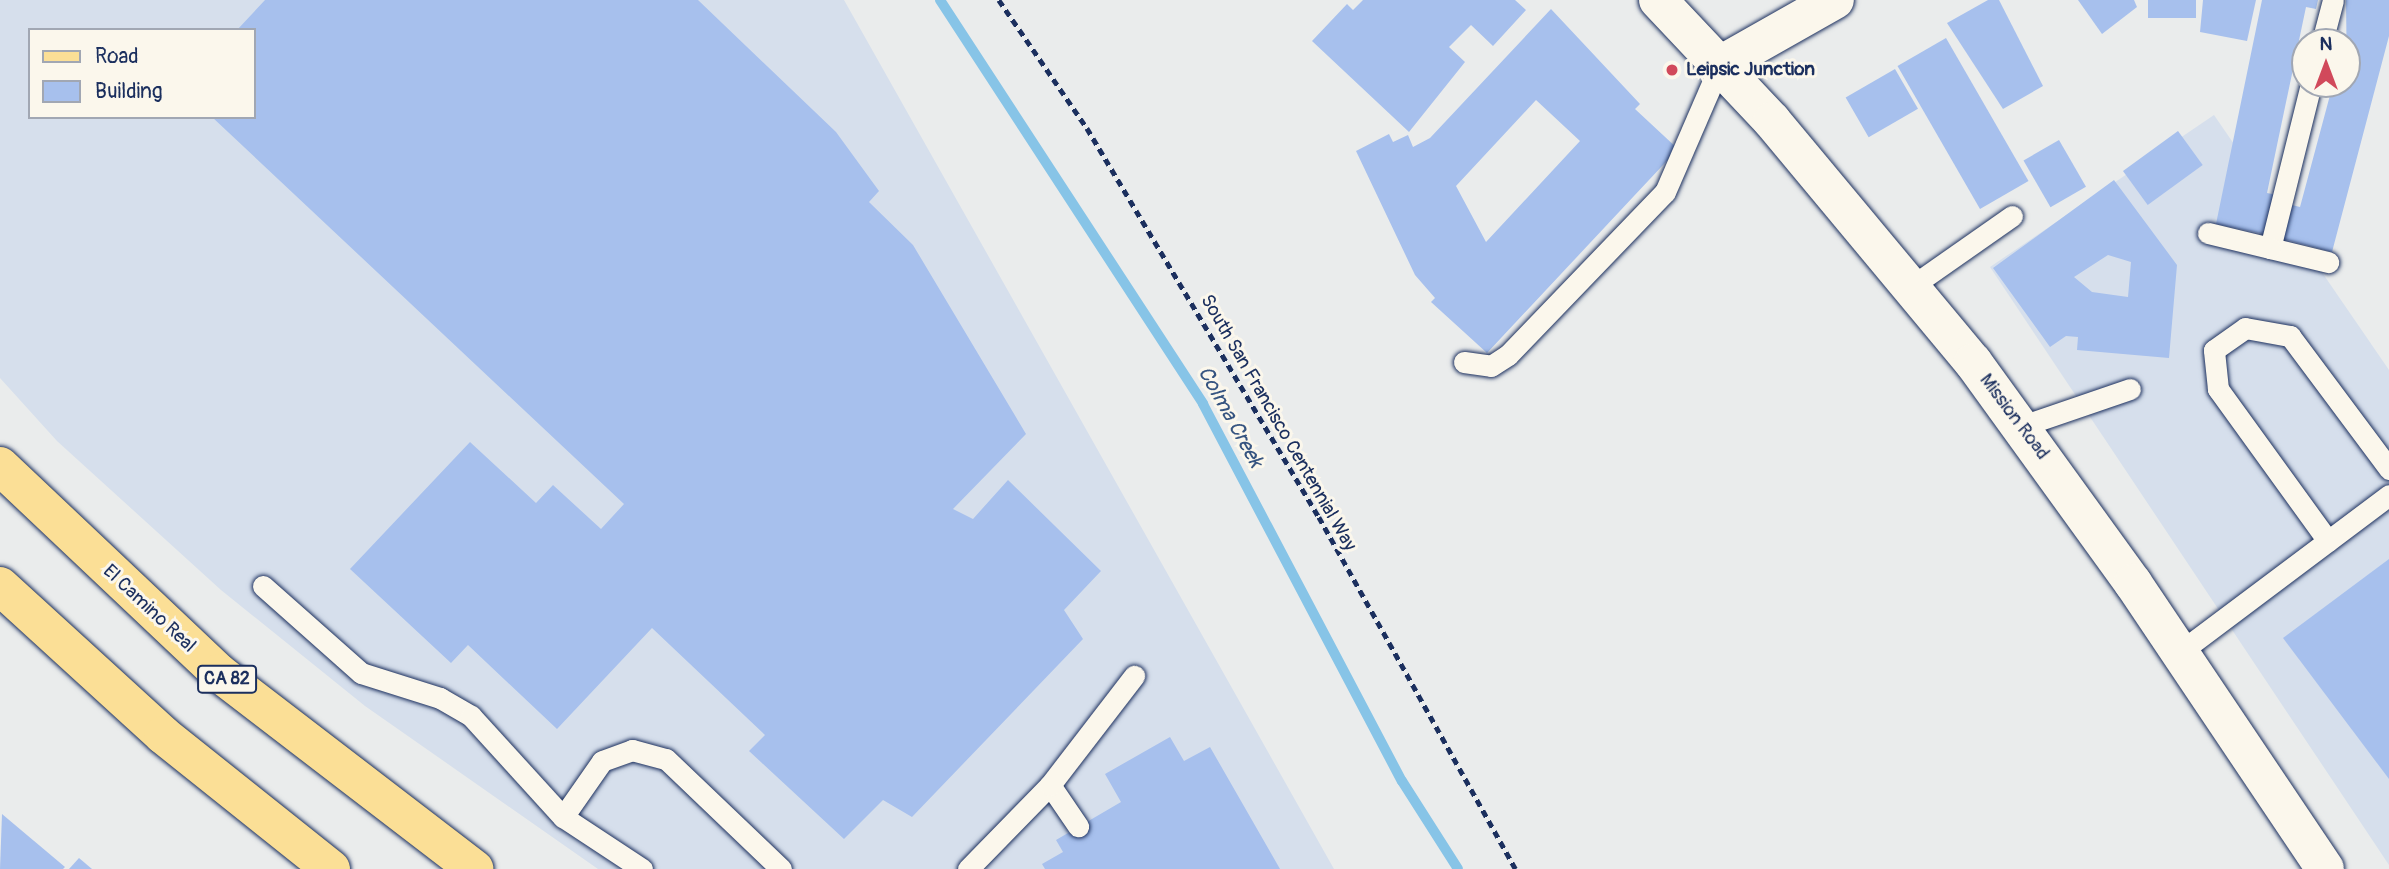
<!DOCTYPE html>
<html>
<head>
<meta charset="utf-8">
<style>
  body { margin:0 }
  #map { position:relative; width:2389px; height:869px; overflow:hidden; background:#eaecec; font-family:Pangolin,sans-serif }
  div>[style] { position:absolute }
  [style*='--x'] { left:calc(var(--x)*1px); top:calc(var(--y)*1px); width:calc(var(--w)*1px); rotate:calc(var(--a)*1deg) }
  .built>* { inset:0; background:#d6dfec }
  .stream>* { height:10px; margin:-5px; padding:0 5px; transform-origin:5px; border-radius:5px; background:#87c4e7 }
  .building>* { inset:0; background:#a7c0ed; transform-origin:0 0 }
  .path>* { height:4.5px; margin-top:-2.25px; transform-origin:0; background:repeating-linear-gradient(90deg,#1b2f5e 0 7px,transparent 0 12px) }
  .roads { filter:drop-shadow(0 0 2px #1b2f5e) drop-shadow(0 0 2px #1b2f5e) }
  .service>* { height:21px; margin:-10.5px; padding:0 10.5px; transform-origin:10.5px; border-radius:10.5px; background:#fbf7ec }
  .minor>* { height:38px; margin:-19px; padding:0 19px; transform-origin:19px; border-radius:19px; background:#fbf7ec }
  .tertiary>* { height:38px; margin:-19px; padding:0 19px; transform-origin:19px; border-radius:19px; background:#fbf7ec }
  .primary>* { height:38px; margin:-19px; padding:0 19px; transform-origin:19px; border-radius:19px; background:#fbdf96 }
  .dots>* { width:19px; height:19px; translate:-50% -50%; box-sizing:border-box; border:4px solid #fbf7ec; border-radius:50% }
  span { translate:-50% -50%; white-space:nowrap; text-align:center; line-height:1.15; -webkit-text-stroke:6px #fbf7ec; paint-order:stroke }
  .shield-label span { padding:2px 5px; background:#fbf7ec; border:2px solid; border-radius:5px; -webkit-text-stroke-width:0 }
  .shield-label { font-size:18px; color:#1b2f5e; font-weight:700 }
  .poi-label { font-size:19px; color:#1b2f5e; font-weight:700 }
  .left { translate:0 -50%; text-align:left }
  .street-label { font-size:19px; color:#1b2f5e }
  .water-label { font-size:21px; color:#365480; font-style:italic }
  .legend { position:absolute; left:28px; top:28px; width:228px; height:91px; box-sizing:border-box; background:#fbf7ec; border:2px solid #a1a7b3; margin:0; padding:9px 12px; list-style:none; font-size:21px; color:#1b2f5e }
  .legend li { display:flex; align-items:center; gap:14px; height:35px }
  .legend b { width:35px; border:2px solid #a1a7b3 }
  .north { position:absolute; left:2291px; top:28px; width:70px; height:70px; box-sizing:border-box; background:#fbf7ec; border:2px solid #a1a7b3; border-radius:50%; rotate:0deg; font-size:19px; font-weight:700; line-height:28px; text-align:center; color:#1b2f5e }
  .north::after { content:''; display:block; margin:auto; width:24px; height:32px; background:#d1495b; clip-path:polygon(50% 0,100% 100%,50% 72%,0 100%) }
</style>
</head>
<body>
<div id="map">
  <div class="built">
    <div style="clip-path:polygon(evenodd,0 0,844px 0,1334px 869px,598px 869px,365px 706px,221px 590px,57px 441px,0 378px,0 0,30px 30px,254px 30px,254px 117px,30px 117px,30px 30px)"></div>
    <div style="clip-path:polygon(2214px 115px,2389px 370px,2389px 865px,1990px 267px)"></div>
  </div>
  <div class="stream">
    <div style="--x:940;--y:0;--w:482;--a:56.9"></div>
    <div style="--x:1203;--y:404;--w:426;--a:62.2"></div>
    <div style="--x:1402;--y:781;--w:104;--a:57.5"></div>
  </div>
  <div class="building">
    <div style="clip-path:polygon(265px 0,698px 0,836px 132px,879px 191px,869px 202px,913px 245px,1026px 434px,953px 509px,973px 519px,1008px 480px,1101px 571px,1064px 610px,1083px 639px,912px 817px,883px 800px,844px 839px,749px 751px,765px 735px,652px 628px,557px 729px,468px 645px,451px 663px,350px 569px,470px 442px,536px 503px,553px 485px,601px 529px,624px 504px,212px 117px,254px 117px,254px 30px,237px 30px)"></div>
    <div style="clip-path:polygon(1363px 0,1515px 0,1526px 10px,1493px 46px,1471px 25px,1449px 47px,1465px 62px,1409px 132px,1312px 41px,1347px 4px,1353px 10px)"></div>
    <div style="clip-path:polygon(1988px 0,1999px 0,2043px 86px,2003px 109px,1947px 23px)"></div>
    <div style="clip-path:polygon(2078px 0,2134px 0,2137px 7px,2102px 34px)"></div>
    <div style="left:2148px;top:0;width:48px;height:18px"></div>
    <div style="clip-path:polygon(2203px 0,2256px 0,2247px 41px,2200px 32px)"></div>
    <div style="clip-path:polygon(2262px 0,2318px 0,2316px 9px,2306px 7px,2267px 193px,2277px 195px,2269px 235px,2216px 224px)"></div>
    <div style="clip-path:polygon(2346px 0,2389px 0,2389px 36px,2332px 252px,2283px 239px,2292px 205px,2300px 207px,2333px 84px,2347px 84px)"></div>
    <div style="clip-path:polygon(evenodd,1551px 9px,1640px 104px,1635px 109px,1678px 149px,1487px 353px,1431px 302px,1435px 298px,1415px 275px,1356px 151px,1389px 134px,1393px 142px,1408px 135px,1413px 147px,1430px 138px,1551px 9px,1536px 100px,1580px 141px,1486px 242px,1456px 186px,1536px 100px)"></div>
    <div style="left:1946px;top:38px;width:165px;height:56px;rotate:60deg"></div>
    <div style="left:1895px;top:69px;width:46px;height:57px;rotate:60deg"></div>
    <div style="left:2178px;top:131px;width:42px;height:68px;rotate:54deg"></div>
    <div style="left:2059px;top:140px;width:54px;height:41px;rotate:60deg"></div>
    <div style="clip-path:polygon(evenodd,2114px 180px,2177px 265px,2169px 358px,2077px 350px,2078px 337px,2066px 336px,2050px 347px,1993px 268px,2114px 180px,2108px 255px,2131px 262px,2128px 297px,2092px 292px,2074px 277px,2108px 255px)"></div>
    <div style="clip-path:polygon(2389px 559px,2389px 779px,2283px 638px)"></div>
    <div style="clip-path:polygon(1170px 737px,1184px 761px,1210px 747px,1280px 869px,1045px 869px,1042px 864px,1063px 852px,1056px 840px,1121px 802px,1105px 774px)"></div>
    <div style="clip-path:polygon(2px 814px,65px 867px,63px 869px,0 869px)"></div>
    <div style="clip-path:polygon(79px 858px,92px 869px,69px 869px)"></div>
  </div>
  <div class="path">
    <div style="--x:999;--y:0;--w:155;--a:55.5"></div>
    <div style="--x:1087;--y:128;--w:453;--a:59.2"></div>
    <div style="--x:1319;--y:517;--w:403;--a:60.8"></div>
  </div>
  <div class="roads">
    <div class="service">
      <div style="--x:2322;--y:42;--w:43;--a:-75.3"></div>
      <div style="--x:2311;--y:84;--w:169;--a:104"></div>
      <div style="--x:2270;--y:248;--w:60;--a:13.6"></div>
      <div style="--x:2208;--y:233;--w:64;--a:13.6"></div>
      <div style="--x:1912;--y:286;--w:122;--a:-35"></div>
      <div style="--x:1464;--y:362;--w:27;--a:8"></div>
      <div style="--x:1491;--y:366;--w:20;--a:-33"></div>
      <div style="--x:1508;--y:355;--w:226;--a:-46.1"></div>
      <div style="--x:1665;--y:192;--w:138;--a:-66.6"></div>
      <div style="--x:2022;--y:426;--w:114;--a:-18.9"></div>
      <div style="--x:2328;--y:541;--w:188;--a:-125.9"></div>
      <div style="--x:2218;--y:389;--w:39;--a:-96"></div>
      <div style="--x:2214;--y:350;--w:38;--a:-35"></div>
      <div style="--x:2245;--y:328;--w:46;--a:10.1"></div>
      <div style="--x:2290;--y:336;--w:166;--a:53.3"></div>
      <div style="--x:263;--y:586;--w:131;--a:41.6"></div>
      <div style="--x:361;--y:673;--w:83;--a:17.6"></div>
      <div style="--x:440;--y:698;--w:36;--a:30"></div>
      <div style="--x:471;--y:716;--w:137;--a:47.7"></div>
      <div style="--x:2180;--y:652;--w:261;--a:-36.9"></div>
      <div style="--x:1050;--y:785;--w:50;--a:55.7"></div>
      <div style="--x:642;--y:869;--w:95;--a:-146.6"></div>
      <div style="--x:563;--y:817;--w:68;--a:-55.1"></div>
      <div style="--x:602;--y:761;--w:32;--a:-20"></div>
      <div style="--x:632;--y:750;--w:35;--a:15"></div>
      <div style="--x:666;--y:759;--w:159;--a:43.7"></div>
      <div style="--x:968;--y:869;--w:117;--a:-45.7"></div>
      <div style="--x:1050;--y:785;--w:138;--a:-52.4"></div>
    </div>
    <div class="minor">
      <div style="--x:1720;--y:65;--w:132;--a:-29.5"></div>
    </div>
    <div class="tertiary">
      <div style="--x:1658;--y:0;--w:166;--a:46.7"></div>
      <div style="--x:1772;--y:121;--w:314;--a:50.2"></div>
      <div style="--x:1973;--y:362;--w:273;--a:54.1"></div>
      <div style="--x:2133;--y:583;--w:344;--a:56.1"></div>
    </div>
    <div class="primary">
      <div style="--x:0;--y:466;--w:301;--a:43.4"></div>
      <div style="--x:219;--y:673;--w:322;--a:37.5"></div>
      <div style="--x:0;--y:586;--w:221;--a:42.4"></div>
      <div style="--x:163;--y:735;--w:215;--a:38.6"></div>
    </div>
  </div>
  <div class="dots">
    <div style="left:1672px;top:70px;background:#d1495b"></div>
  </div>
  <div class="shield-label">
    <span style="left:227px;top:679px">CA 82</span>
  </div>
  <div class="poi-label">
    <span class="left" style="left:1686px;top:70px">Leipsic Junction</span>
  </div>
  <div class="street-label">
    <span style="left:2014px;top:417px;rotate:53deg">Mission Road</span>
    <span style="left:1278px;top:423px;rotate:60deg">South San Francisco Centennial Way</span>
    <span style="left:149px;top:609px;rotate:43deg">El Camino Real</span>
  </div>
  <div class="water-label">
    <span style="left:1230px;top:417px;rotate:61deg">Colma Creek</span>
  </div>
  <ul class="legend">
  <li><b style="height:9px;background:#fbdf96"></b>Road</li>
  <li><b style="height:19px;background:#a7c0ed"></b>Building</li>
  </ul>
  <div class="north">N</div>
</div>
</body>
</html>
